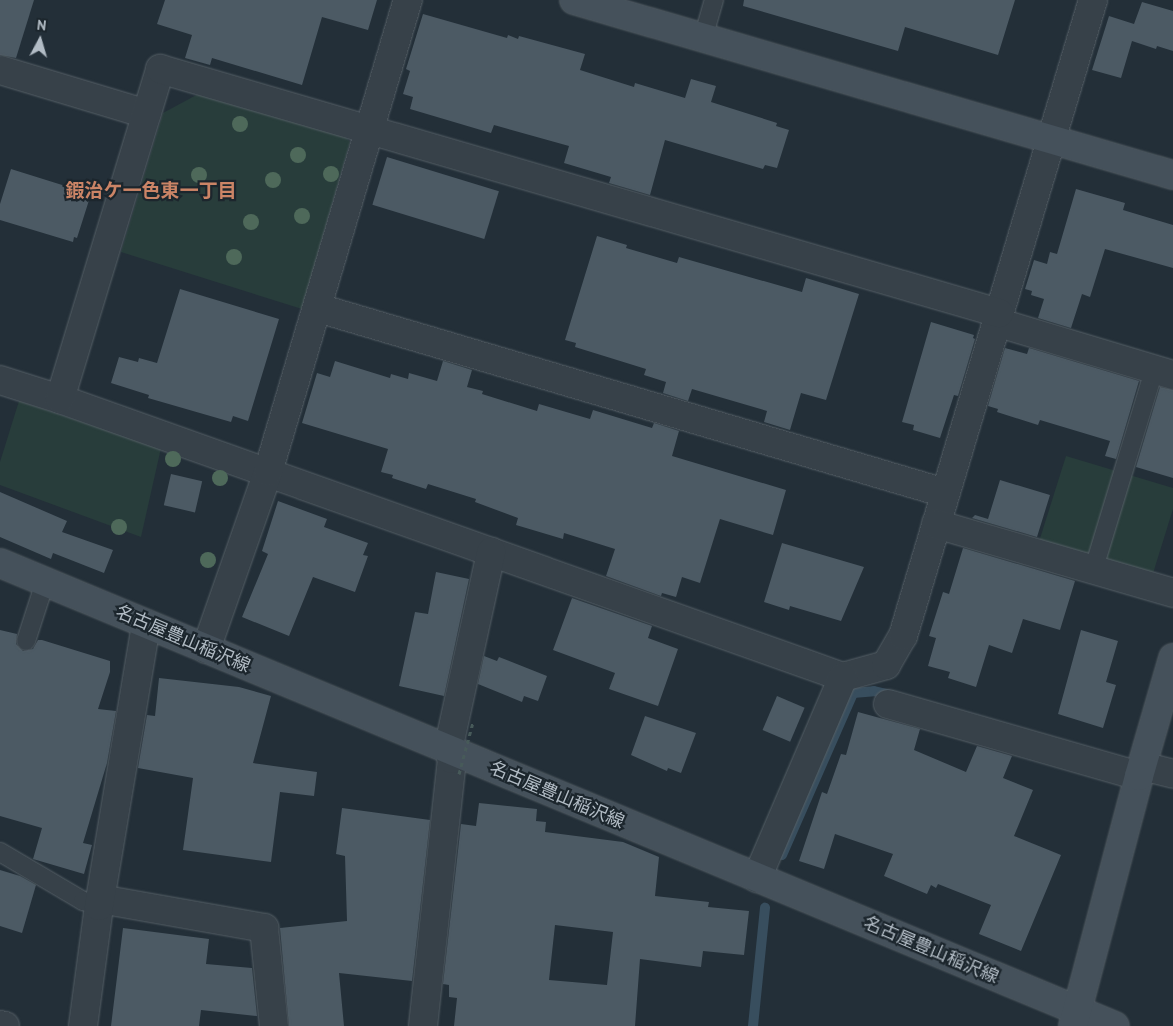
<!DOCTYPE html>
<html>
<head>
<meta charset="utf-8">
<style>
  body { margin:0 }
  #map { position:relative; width:1173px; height:1026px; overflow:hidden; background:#232f38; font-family:"PT Sans","Noto Sans JP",sans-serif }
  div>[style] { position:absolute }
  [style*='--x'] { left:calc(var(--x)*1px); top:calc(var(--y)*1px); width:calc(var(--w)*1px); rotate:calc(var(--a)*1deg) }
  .green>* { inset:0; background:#283d3b }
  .stream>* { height:10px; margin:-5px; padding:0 5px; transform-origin:5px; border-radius:5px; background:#384e5e }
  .building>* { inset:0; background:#4c5a64; transform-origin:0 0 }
  .roads { filter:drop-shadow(0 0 1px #555f66) drop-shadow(0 0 1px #555f66) }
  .lane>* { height:18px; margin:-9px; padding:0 9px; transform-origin:9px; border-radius:9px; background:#374149 }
  .street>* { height:28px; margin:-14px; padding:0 14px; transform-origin:14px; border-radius:14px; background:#374149 }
  .secondary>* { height:28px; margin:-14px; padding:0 14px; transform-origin:14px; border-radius:14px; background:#45515b }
  .path-bridge>* { height:3px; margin-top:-1.5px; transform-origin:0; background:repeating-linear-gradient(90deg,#475a59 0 4px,transparent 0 8px) }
  .trees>* { width:16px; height:16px; margin:-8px; border-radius:50%; background:#4e695a }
  span { translate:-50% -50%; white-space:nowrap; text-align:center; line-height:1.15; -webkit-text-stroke:4.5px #1c262d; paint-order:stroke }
  .street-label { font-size:18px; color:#b2bcc5 }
  .neighbourhood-label { font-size:19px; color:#cb8466; font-weight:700 }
  .north { position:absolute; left:15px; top:15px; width:50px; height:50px; -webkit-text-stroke:4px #1c262d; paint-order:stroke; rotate:6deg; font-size:14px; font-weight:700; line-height:20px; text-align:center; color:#b2bcc5 }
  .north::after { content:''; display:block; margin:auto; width:18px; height:22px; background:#b2bcc5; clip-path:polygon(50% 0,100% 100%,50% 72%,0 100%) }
</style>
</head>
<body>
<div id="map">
  <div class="green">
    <div style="clip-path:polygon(202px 92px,340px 131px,350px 142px,302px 309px,121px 252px,163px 113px)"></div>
    <div style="clip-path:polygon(19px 401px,161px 448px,141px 537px,0 485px,0 462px)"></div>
    <div style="clip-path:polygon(1066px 456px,1173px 488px,1173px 509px,1150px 583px,1037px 548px)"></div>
  </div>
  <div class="stream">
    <div style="--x:782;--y:855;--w:177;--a:-66.3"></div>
    <div style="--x:853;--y:693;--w:21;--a:-5"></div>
    <div style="--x:874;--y:691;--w:18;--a:13"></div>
    <div style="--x:753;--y:1026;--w:119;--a:-84.2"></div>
  </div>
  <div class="building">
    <div style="clip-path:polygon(0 0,34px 0,16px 58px,0 55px)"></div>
    <div style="clip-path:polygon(165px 0,377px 0,368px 30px,322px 17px,302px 85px,212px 58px,210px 65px,185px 58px,192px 35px,157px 24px)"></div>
    <div style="clip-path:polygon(744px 0,1015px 0,998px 55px,905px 27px,898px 51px,743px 6px)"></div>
    <div style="clip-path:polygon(1142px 2px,1173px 11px,1173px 51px,1157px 46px,1156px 49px,1132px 41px,1121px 78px,1092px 70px,1109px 16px,1134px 24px)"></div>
    <div style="clip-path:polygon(423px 14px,507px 38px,508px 35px,518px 39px,519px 36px,585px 54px,580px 70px,634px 87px,635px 83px,685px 98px,691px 79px,716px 86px,711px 102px,777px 123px,776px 126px,789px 130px,777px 168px,765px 165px,763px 169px,665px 140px,650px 195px,609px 183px,611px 177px,564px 163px,569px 146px,494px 125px,491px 133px,410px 109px,413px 97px,403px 94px,410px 71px,406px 69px)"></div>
    <div style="left:387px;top:157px;width:117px;height:50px;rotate:17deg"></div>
    <div style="clip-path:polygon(11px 169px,91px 194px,77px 238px,74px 237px,73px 242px,0 220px,0 204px)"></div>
    <div style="clip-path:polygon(1076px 189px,1125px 203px,1123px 210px,1173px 225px,1173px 268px,1105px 249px,1090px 297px,1082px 294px,1071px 328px,1038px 318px,1044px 299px,1031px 295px,1032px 291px,1025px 289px,1034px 260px,1047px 264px,1050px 252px,1057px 254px)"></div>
    <div style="clip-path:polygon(597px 236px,627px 245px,626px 248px,677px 263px,679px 257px,802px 292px,806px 278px,859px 294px,826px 400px,801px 393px,790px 430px,764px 422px,767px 411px,692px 389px,688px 401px,663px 393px,666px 382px,644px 375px,646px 369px,575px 347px,576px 343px,565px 340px)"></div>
    <div style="clip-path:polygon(180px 289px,279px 319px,248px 421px,233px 416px,231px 422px,148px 398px,149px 395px,111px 383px,119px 357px,138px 362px,139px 358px,157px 363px)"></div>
    <div style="clip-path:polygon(931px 322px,974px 335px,973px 338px,975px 339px,958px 396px,954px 395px,940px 438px,913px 430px,914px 425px,902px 422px)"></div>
    <div style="clip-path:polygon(1005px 348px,1027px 354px,1029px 348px,1139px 381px,1116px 459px,1105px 456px,1110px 441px,1040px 420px,1038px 425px,997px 412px,998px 409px,988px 406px)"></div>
    <div style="clip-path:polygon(335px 361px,390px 378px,391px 374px,408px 379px,409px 373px,437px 381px,443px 361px,472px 370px,467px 387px,483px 391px,482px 394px,537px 411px,539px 404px,590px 419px,593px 410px,652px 428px,654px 423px,679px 431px,672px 456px,786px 490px,773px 535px,720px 519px,700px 583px,682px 577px,676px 597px,662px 593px,661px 596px,606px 576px,615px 549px,564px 533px,563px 539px,516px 525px,518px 518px,475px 502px,476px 499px,428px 484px,426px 489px,392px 478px,393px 475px,381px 472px,388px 449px,302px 423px,317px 373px,330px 377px)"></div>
    <div style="clip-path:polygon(1160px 387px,1173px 390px,1173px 478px,1136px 467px)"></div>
    <div style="left:171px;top:474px;width:32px;height:32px;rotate:13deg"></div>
    <div style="clip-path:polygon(1000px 480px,1050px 495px,1037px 537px,972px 518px,975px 515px,988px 519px)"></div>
    <div style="clip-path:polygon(0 492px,67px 521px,62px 532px,113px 550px,104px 573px,53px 553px,51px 559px,0 537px)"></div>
    <div style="clip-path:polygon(278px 501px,327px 519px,324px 527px,368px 543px,363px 555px,368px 556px,355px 592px,313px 577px,289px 636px,242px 617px,268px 554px,262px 551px)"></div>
    <div style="clip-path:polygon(782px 543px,864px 567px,841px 621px,790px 606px,789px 610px,764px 602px)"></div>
    <div style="clip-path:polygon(963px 548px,1075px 581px,1060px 630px,1023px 619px,1012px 653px,989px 645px,976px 687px,948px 678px,950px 672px,928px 666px,936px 638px,929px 636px,943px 592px,949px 594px)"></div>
    <div style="clip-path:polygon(436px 572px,469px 579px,444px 696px,399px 686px,415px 612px,428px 614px)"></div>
    <div style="clip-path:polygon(572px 598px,652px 626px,648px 638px,678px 649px,658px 706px,609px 689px,615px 673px,553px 650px)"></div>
    <div style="clip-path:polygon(0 630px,17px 634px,16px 644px,23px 651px,33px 649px,38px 640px,42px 640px,110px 661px,110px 672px,98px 709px,116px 711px,107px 763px,83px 843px,92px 845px,84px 874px,33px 859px,42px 828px,0 816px)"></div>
    <div style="clip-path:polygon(1081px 630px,1118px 641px,1106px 682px,1116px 685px,1103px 728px,1058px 714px)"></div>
    <div style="clip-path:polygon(484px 656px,497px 661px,499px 657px,547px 676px,538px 701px,524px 696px,522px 702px,478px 684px)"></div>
    <div style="clip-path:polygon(159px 678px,239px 687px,271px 696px,253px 763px,317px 772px,314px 796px,280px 792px,271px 862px,183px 850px,193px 778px,138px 768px,147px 715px,155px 716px)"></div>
    <div style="left:777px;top:696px;width:30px;height:37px;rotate:23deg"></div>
    <div style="clip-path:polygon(858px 712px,920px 729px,914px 750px,966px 772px,977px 746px,1012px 756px,1003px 778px,1033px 790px,1014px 836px,1061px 855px,1021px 951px,979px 934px,991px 905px,938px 884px,936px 888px,931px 885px,927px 894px,884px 876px,893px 854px,835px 834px,824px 869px,799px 861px,822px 792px,827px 794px,841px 754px,846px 755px)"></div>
    <div style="clip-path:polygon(645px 716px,696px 733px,681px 773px,668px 768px,667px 771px,631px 755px)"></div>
    <div style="clip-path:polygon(evenodd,479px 803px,537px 809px,536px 821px,546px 822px,545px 832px,623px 842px,659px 857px,655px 896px,709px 902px,708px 907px,749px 911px,744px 955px,703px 951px,701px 967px,640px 959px,635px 1026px,454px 1026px,457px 998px,449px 997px,449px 985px,443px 984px,461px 824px,476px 826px,479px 803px,555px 925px,613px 932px,607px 985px,549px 980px,555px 925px)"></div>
    <div style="clip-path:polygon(342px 808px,430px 820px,412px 981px,339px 973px,344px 1026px,289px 1026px,280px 928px,347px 921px,345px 856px,336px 854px)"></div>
    <div style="clip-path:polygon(0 870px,20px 876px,36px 885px,22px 933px,0 926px)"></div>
    <div style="clip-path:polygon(123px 928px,209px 939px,206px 964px,252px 968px,257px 1016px,201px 1010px,199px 1026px,111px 1026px)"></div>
  </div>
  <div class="roads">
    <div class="lane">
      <div style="--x:703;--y:38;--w:40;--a:-74"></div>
      <div style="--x:1097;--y:558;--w:196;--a:-73.1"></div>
      <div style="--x:26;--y:641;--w:62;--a:-72.1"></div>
      <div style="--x:0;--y:852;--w:96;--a:30.6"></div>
      <div style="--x:83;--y:901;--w:17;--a:17"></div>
    </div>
    <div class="street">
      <div style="--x:0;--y:70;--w:153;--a:16.7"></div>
      <div style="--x:318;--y:308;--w:654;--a:16.44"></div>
      <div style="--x:996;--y:322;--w:185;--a:16.7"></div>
      <div style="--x:0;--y:380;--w:63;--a:17.6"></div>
      <div style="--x:60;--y:399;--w:831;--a:19.55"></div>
      <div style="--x:843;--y:677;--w:45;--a:-15.6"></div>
      <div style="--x:886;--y:665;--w:34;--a:-60"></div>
      <div style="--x:903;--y:636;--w:664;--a:-73.37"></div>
      <div style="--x:60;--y:399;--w:345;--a:-73.1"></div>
      <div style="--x:160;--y:69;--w:874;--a:16.22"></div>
      <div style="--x:936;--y:524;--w:247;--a:16.2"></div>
      <div style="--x:206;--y:649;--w:188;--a:-70.7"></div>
      <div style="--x:268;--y:472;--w:492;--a:-73.5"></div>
      <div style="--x:888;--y:704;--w:261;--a:16"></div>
      <div style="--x:1142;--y:766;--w:32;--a:14"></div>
      <div style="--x:757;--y:878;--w:219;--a:-66.8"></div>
      <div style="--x:100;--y:899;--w:167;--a:10"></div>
      <div style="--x:264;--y:928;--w:99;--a:84.2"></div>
      <div style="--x:0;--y:1025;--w:5;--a:11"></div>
      <div style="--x:83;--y:1026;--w:121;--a:-82.4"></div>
      <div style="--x:99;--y:906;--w:286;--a:-80.5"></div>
      <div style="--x:423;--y:1026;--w:269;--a:-83.8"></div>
      <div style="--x:452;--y:759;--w:10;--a:-114"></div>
      <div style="--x:448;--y:750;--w:203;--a:-77.7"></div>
    </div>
    <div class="secondary">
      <div style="--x:574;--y:0;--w:624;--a:16.29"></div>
      <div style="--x:0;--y:563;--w:1207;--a:22.55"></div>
      <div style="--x:1073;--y:1026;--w:259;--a:-75.2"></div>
      <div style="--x:1139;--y:776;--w:123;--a:-73.9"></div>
    </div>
  </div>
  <div class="path-bridge">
    <div style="--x:459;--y:774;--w:54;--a:-74.9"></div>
  </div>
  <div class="trees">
    <div style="left:240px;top:124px"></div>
    <div style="left:298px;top:155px"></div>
    <div style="left:331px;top:174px"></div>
    <div style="left:199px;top:175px"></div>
    <div style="left:273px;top:180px"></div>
    <div style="left:302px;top:216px"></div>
    <div style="left:251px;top:222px"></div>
    <div style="left:234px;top:257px"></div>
    <div style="left:173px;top:459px"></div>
    <div style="left:220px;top:478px"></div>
    <div style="left:119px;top:527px"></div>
    <div style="left:208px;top:560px"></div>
  </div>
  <div class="street-label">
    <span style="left:183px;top:639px;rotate:23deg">名古屋豊山稲沢線</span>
    <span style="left:557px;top:795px;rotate:23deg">名古屋豊山稲沢線</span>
    <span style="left:931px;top:950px;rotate:23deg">名古屋豊山稲沢線</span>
  </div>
  <div class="neighbourhood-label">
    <span style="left:151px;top:191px">鍜治ケ一色東一丁目</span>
  </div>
  <div class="north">N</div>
</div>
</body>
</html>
